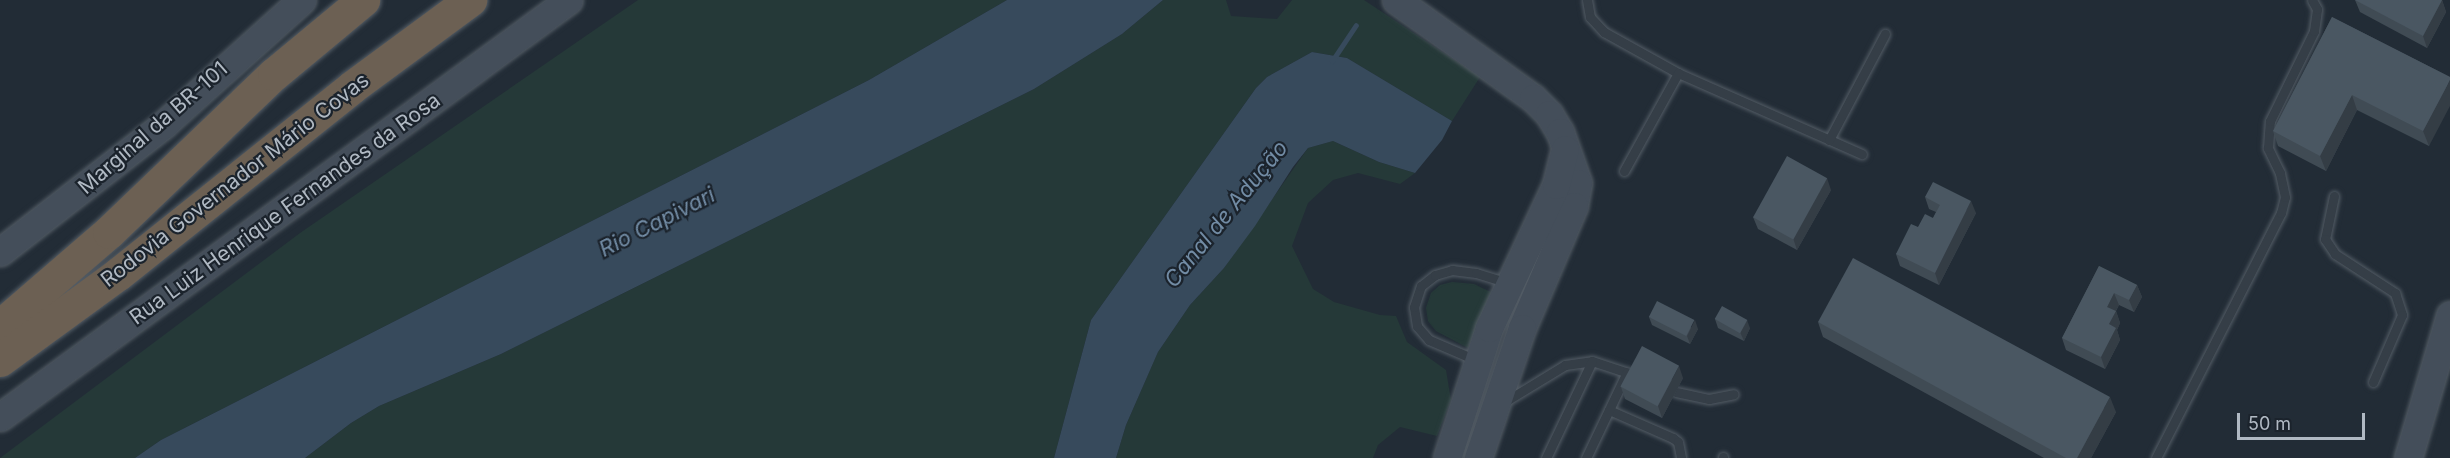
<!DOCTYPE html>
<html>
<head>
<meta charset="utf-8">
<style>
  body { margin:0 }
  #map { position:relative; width:2450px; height:458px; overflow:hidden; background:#222c36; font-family:Inter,sans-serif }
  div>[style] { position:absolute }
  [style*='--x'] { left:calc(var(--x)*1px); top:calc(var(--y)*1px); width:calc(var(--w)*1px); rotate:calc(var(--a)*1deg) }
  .green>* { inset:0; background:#253938 }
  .water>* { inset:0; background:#374a5c }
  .stream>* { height:5px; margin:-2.5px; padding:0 2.5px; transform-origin:2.5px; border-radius:2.5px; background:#374a5c }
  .roads { filter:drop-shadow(0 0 2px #535c65) drop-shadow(0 0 2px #535c65) }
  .lane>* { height:9px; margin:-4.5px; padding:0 4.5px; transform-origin:4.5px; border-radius:4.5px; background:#353e47 }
  .secondary>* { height:27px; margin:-13.5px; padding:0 13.5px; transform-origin:13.5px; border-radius:13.5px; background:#444e5a }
  .highway>* { height:33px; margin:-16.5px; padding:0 16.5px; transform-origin:16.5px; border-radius:16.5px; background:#6c6053 }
  .wall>* { inset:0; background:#404b54 }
  .shaded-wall>* { inset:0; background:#343d45 }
  .building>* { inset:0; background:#4a5762; transform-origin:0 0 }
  span { translate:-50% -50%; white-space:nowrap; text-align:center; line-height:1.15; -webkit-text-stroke:4.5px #1b232c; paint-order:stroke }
  .street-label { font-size:21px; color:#b0b9c3 }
  .water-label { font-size:22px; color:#728ca5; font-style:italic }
  .scale { position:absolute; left:2237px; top:413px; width:128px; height:27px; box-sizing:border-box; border:3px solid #b0b9c3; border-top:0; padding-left:8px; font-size:18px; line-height:21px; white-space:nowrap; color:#b0b9c3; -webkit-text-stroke:4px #1b232c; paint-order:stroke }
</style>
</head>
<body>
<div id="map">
  <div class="green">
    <div style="clip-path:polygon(638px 0,1007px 0,869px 80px,161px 440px,135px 458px,0 458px,300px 233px)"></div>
    <div style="clip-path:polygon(1163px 0,1226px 0,1231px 16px,1277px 19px,1292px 0,1364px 0,1480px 77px,1452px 121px,1347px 58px,1312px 52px,1267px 77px,1256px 88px,1091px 320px,1054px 458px,305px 458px,351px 423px,379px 406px,501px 354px,1034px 89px,1122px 34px)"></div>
    <div style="clip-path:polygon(1333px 141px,1379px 162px,1415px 173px,1400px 184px,1358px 173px,1333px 180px,1308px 203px,1292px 246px,1313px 289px,1334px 302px,1380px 315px,1396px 316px,1407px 342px,1446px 370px,1451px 400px,1437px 436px,1400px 427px,1378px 445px,1373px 458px,1116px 458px,1126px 425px,1158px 352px,1190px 305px,1224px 268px,1308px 148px)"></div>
    <div style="clip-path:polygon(1452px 282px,1474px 284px,1491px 292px,1468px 348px,1436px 331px,1428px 321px,1426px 308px,1431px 293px,1440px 285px)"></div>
  </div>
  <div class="water">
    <div style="clip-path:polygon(1007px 0,1163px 0,1122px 34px,1034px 89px,501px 354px,379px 406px,351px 423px,305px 458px,135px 458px,161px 440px,869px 80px)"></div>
    <div style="clip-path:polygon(1312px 52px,1347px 58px,1452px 121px,1442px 140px,1415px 173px,1379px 162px,1333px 141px,1308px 148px,1293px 167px,1255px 226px,1224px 268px,1190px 305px,1158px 352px,1126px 425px,1116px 458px,1054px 458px,1091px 320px,1256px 88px,1267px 77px)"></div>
  </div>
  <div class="stream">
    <div style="--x:1332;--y:61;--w:43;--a:-56.3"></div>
  </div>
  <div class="roads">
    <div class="lane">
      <div style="--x:1587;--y:0;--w:17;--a:80"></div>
      <div style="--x:1590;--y:17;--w:21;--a:47"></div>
      <div style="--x:1604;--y:32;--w:85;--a:29"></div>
      <div style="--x:1678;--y:73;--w:201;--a:23.8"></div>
      <div style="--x:1829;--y:140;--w:120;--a:-62.2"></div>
      <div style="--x:1624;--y:171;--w:112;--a:-61.1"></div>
      <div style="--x:2334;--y:196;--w:44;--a:101.8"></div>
      <div style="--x:2325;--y:239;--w:18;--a:56"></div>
      <div style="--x:2335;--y:254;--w:72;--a:33"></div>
      <div style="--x:2395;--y:293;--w:23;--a:72"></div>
      <div style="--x:2402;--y:315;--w:73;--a:113.4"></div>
      <div style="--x:1476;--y:360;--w:51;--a:-156.9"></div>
      <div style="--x:1429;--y:340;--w:18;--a:-131"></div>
      <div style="--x:1417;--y:326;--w:19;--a:-99"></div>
      <div style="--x:1414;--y:307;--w:22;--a:-72"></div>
      <div style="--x:1421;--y:286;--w:18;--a:-38"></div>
      <div style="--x:1435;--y:275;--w:18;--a:-16"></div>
      <div style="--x:1452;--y:270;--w:24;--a:7"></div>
      <div style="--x:1476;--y:273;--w:34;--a:17"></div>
      <div style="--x:1676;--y:392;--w:34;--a:12"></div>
      <div style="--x:1709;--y:399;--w:25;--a:-11"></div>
      <div style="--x:1506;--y:401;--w:69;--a:-31.4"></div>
      <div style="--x:1565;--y:365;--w:27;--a:-8"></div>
      <div style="--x:1592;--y:361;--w:47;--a:18.4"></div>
      <div style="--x:1609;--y:410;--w:70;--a:23.6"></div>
      <div style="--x:1673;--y:438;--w:6;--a:39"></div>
      <div style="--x:1678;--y:442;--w:16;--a:79"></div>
      <div style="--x:1546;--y:458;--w:107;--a:-64.6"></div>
      <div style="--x:1586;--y:458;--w:95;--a:-64.5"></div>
      <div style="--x:1723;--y:458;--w:1;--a:-90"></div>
      <div style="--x:2156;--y:458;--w:275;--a:-63"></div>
      <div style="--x:2281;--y:213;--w:16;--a:-76"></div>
      <div style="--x:2285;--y:197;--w:25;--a:-102"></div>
      <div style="--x:2280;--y:173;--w:28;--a:-116"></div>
      <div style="--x:2268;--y:148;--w:27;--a:-86"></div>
      <div style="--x:2270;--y:121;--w:100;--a:-63.9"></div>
      <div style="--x:2314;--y:31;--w:22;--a:-82"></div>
      <div style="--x:2317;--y:9;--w:10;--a:-119"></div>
    </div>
    <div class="secondary">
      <div style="--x:1396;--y:0;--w:168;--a:35.6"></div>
      <div style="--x:1533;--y:98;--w:23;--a:45"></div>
      <div style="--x:1549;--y:114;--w:21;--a:59"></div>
      <div style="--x:1560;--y:132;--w:54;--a:70.6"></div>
      <div style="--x:1578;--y:183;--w:23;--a:100"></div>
      <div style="--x:1574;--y:206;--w:133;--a:113.1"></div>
      <div style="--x:1522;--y:328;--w:137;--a:108.7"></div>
      <div style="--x:0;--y:252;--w:207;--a:-37.9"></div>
      <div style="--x:163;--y:125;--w:187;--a:-42"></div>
      <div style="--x:0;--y:417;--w:705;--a:-36.24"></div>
      <div style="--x:1447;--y:458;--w:137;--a:-72.1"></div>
      <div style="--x:1489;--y:328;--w:158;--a:-64.9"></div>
      <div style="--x:1556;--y:185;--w:37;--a:-76"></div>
      <div style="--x:2408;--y:458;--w:149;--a:-73.6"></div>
    </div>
    <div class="highway">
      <div style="--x:0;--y:326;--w:144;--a:-40.8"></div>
      <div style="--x:109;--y:232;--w:228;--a:-43.8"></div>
      <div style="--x:274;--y:74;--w:116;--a:-39.7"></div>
      <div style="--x:0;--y:360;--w:146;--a:-36.1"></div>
      <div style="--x:118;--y:274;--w:300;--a:-38.6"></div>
      <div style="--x:352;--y:87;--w:147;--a:-36.4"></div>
    </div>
  </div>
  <div class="wall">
    <div style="clip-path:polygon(2355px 0,2442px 0,2446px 12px,2427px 48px,2360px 12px)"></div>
    <div style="clip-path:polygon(2332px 17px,2450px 77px,2429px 146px,2357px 110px,2326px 171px,2278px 146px,2273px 131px)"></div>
    <div style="clip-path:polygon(1831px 190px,1797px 250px,1758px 229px,1753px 217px)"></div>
    <div style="clip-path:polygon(1925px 197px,1976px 213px,1939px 285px,1900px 266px,1896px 254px,1918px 227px,1933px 218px,1936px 212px,1929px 209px)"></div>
    <div style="clip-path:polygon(2099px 266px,2137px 285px,2142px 297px,2134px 312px,2119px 305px,2116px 311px,2120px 323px,2117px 330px,2120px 340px,2105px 369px,2066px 350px,2062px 338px)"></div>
    <div style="clip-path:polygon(1649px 317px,1698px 329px,1690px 344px,1652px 325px)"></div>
    <div style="clip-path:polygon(1715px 319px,1750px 328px,1744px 341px,1718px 328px)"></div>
    <div style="clip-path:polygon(1818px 322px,2116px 412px,2091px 458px,2044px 458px,1823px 337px)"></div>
    <div style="clip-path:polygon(1683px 378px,1662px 418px,1625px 399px,1621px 387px)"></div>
  </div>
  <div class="shaded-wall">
    <div style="clip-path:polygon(2442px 0,2446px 12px,2427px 48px,2423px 36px)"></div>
    <div style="clip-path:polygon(2450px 80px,2450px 106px,2429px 146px,2423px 131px)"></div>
    <div style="clip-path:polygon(2352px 95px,2357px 110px,2326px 171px,2320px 156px)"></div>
    <div style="clip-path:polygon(1827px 178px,1831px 190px,1797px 250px,1793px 238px)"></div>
    <div style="clip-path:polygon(1971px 201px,1976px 213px,1939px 285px,1935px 273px)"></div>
    <div style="clip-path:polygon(2137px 285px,2142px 297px,2134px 312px,2129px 300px)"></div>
    <div style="clip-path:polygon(2114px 293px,2119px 305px,2114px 314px,2116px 311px,2120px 323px,2117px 330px,2120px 340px,2105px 369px,2101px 357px,2109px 324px,2107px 307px)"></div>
    <div style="clip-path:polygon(1695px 320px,1698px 329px,1690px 344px,1687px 336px)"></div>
    <div style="clip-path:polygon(1747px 320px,1750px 328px,1744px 341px,1740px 332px)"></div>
    <div style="clip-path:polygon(1679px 366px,1683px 378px,1662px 418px,1658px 406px)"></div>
    <div style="clip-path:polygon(2110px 397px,2116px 412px,2091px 458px,2077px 458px)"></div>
  </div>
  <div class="building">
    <div style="clip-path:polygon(2355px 0,2442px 0,2423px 36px)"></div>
    <div style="clip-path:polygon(2332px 17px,2450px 77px,2450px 80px,2423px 131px,2352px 95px,2320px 156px,2273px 131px)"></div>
    <div style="left:1787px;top:156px;width:46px;height:70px;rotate:29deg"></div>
    <div style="clip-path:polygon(1933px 182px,1971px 201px,1935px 273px,1896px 254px,1911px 224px,1918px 227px,1925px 214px,1933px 218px,1940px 205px,1925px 197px)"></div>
    <div style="clip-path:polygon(1853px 258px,2110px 397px,2077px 458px,2066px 458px,1818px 322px)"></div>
    <div style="clip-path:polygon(2099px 266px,2137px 285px,2129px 300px,2114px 293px,2107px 307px,2116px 311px,2109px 324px,2116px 328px,2101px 357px,2062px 338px)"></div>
    <div style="left:1657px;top:301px;width:42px;height:18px;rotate:27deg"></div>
    <div style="left:1722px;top:306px;width:29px;height:15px;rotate:29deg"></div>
    <div style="left:1642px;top:346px;width:42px;height:46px;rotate:28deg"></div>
  </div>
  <div class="street-label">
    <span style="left:153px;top:128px;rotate:-41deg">Marginal da BR-101</span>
    <span style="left:235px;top:180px;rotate:-38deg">Rodovia Governador Mário Covas</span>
    <span style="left:285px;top:209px;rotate:-36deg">Rua Luiz Henrique Fernandes da Rosa</span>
  </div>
  <div class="water-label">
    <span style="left:1226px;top:214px;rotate:-51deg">Canal de Adução</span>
    <span style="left:657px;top:222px;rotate:-27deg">Rio Capivari</span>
  </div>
  <div class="scale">50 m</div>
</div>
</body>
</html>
